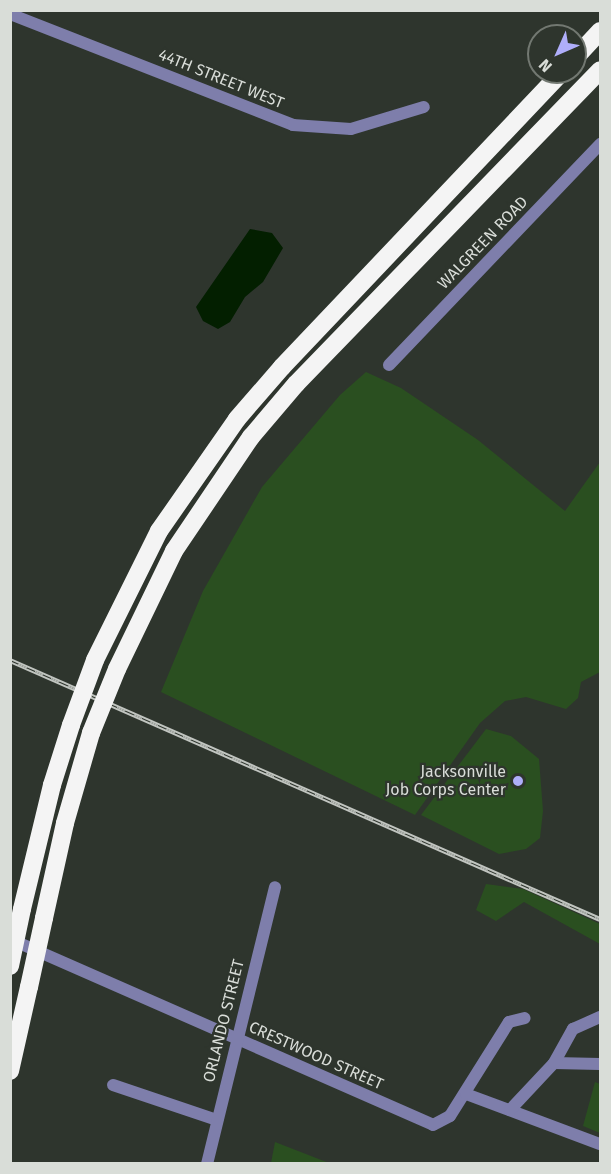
<!DOCTYPE html>
<html>
<head>
<meta charset="utf-8">
<style>
  body { margin:0 }
  #map { position:relative; width:611px; height:1174px; overflow:hidden; background:#2e352d; font-family:"Fira Sans",sans-serif }
  div>[style] { position:absolute }
  [style*='--x'] { left:calc(var(--x)*1px); top:calc(var(--y)*1px); width:calc(var(--w)*1px); rotate:calc(var(--a)*1deg) }
  .green>* { inset:0; background:#2a4f20 }
  .water>* { inset:0; background:#031f00 }
  .minor>* { height:12px; margin:-6px; padding:0 6px; transform-origin:6px; border-radius:6px; background:#7e7eab }
  .highway>* { height:18px; margin:-9px; padding:0 9px; transform-origin:9px; border-radius:9px; background:#f4f4f4 }
  .rail>* { height:5px; margin-top:-2.5px; transform-origin:0; background:repeating-linear-gradient(90deg,#2e352d 0 9px,#c1c5c0 0 18px); box-sizing:border-box; border-block:2px solid #c1c5c0 }
  .highway-bridge>* { height:18px; margin:-9px; padding:0 9px; transform-origin:9px; border-radius:9px; background:#f4f4f4 }
  .dots>* { width:16px; height:16px; translate:-50% -50%; box-sizing:border-box; border:3px solid #2e352d; border-radius:50% }
  span { translate:-50% -50%; white-space:nowrap; text-align:center; line-height:1.15; -webkit-text-stroke:4.5px #2e352d; paint-order:stroke }
  .street-label { font-size:16px; color:#d9ddd8 }
  .poi-label { font-size:16px; color:#d9ddd8 }
  .right { translate:-100% -50%; text-align:right }
  .frame { position:absolute; inset:0; border:12px solid #d9ddd8; pointer-events:none }
  .north { position:absolute; left:527px; top:24px; width:60px; height:60px; box-sizing:border-box; background:#2e352d; border:2px solid #727871; border-radius:50%; rotate:225deg; font-size:16px; font-weight:700; line-height:24px; text-align:center; color:#d9ddd8 }
  .north::after { content:''; display:block; margin:auto; width:21px; height:27px; background:#afaefa; clip-path:polygon(50% 0,100% 100%,50% 72%,0 100%) }
</style>
</head>
<body>
<div id="map">
  <div class="green">
    <div style="clip-path:polygon(366px 372px,401px 388px,478px 440px,565px 511px,600px 462px,600px 672px,581px 682px,578px 698px,566px 709px,526px 697px,505px 701px,480px 723px,415px 815px,161px 692px,203px 591px,262px 487px,340px 395px)"></div>
    <div style="clip-path:polygon(486px 729px,511px 736px,539px 759px,543px 811px,540px 838px,526px 849px,499px 854px,421px 815px)"></div>
    <div style="clip-path:polygon(486px 884px,523px 889px,600px 924px,600px 944px,524px 902px,496px 921px,476px 910px)"></div>
    <div style="clip-path:polygon(595px 1082px,600px 1084px,600px 1133px,583px 1126px)"></div>
    <div style="clip-path:polygon(275px 1142px,329px 1163px,271px 1163px)"></div>
  </div>
  <div class="water">
    <div style="clip-path:polygon(250px 229px,272px 233px,283px 248px,263px 282px,245px 297px,230px 322px,218px 329px,203px 321px,196px 307px)"></div>
  </div>
  <div class="minor">
    <div style="--x:10;--y:14;--w:304;--a:21.4"></div>
    <div style="--x:293;--y:125;--w:58;--a:3.9"></div>
    <div style="--x:351;--y:129;--w:76;--a:-16.8"></div>
    <div style="--x:389;--y:365;--w:306;--a:-46.3"></div>
    <div style="--x:10;--y:939;--w:462;--a:23.7"></div>
    <div style="--x:433;--y:1125;--w:19;--a:-28"></div>
    <div style="--x:450;--y:1116;--w:111;--a:-57.9"></div>
    <div style="--x:509;--y:1022;--w:16;--a:-14"></div>
    <div style="--x:554;--y:1063;--w:46;--a:1.2"></div>
    <div style="--x:113;--y:1085;--w:110;--a:18.6"></div>
    <div style="--x:466;--y:1094;--w:143;--a:20.5"></div>
    <div style="--x:510;--y:1110;--w:64;--a:-46.9"></div>
    <div style="--x:554;--y:1063;--w:39;--a:-61"></div>
    <div style="--x:573;--y:1029;--w:30;--a:-24"></div>
    <div style="--x:207;--y:1164;--w:285;--a:-76.2"></div>
  </div>
  <div class="highway">
    <div style="--x:575;--y:58;--w:37;--a:-47"></div>
    <div style="--x:95;--y:660;--w:144;--a:-63.6"></div>
    <div style="--x:159;--y:531;--w:136;--a:-55.1"></div>
    <div style="--x:237;--y:419;--w:69;--a:-49.1"></div>
    <div style="--x:282;--y:367;--w:407;--a:-46.5"></div>
    <div style="--x:117;--y:669;--w:131;--a:-64.2"></div>
    <div style="--x:174;--y:551;--w:138;--a:-56"></div>
    <div style="--x:251;--y:437;--w:70;--a:-49.7"></div>
    <div style="--x:296;--y:384;--w:437;--a:-45.9"></div>
    <div style="--x:22;--y:909;--w:128;--a:-76.4"></div>
    <div style="--x:52;--y:785;--w:63;--a:-72.4"></div>
    <div style="--x:44;--y:918;--w:97;--a:-77.5"></div>
    <div style="--x:65;--y:823;--w:94;--a:-73.9"></div>
    <div style="--x:10;--y:1071;--w:86;--a:-77.3"></div>
  </div>
  <div class="rail">
    <div style="--x:10;--y:660;--w:644;--a:23.7"></div>
  </div>
  <div class="highway-bridge">
    <div style="--x:71;--y:725;--w:69;--a:-69.7"></div>
    <div style="--x:91;--y:733;--w:69;--a:-67.9"></div>
    <div style="--x:10;--y:966;--w:58;--a:-78.1"></div>
    <div style="--x:29;--y:987;--w:71;--a:-77.7"></div>
  </div>
  <div class="dots">
    <div style="left:518px;top:781px;background:#afaefa"></div>
  </div>
  <div class="street-label">
    <span style="left:221px;top:79px;rotate:22deg">44TH STREET WEST</span>
    <span style="left:483px;top:243px;rotate:-46deg">WALGREEN ROAD</span>
    <span style="left:224px;top:1021px;rotate:-76deg">ORLANDO STREET</span>
    <span style="left:316px;top:1056px;rotate:24deg">CRESTWOOD STREET</span>
  </div>
  <div class="poi-label">
    <span class="right" style="left:506px;top:781px">Jacksonville<br>Job Corps Center</span>
  </div>
  <div class="frame"></div>
  <div class="north">N</div>
</div>
</body>
</html>
